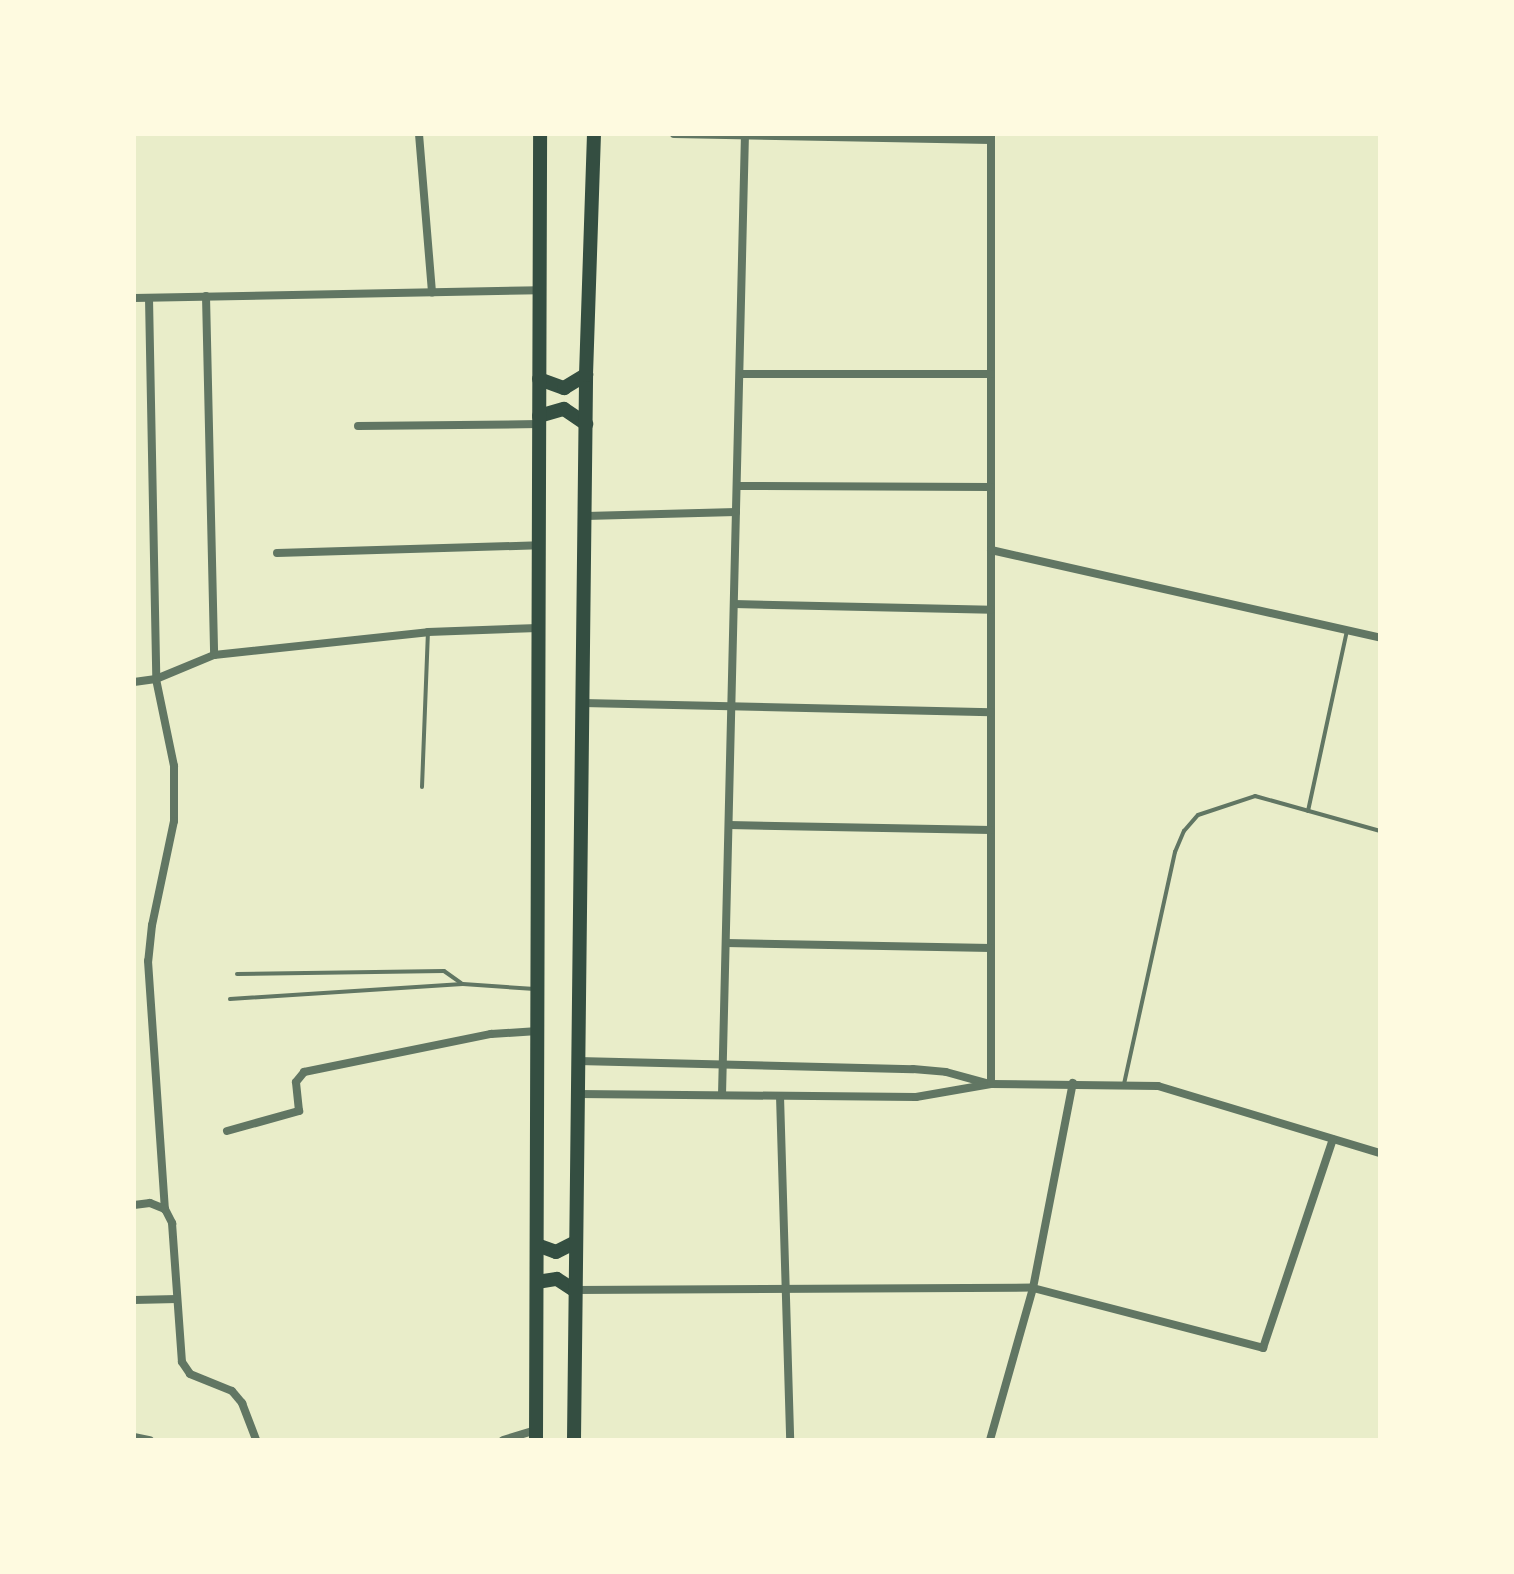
<!DOCTYPE html>
<html>
<head>
<meta charset="utf-8">
<style>
  body { margin:0 }
  #map { position:relative; width:1514px; height:1574px; overflow:hidden; background:#e9edc9; font-family:Helvetica,sans-serif }
  div>[style] { position:absolute }
  [style*='--x'] { left:calc(var(--x)*1px); top:calc(var(--y)*1px); width:calc(var(--w)*1px); rotate:calc(var(--a)*1deg) }
  .service>* { height:4px; margin:-2px; padding:0 2px; transform-origin:2px; border-radius:2px; background:#617663 }
  .minor>* { height:8px; margin:-4px; padding:0 4px; transform-origin:4px; border-radius:4px; background:#617663 }
  .primary>* { height:14px; margin:-7px; padding:0 7px; transform-origin:7px; border-radius:7px; background:#344e41 }
  span { translate:-50% -50%; white-space:nowrap; text-align:center; line-height:1.15; -webkit-text-stroke:6px #fefae0; paint-order:stroke }
  .frame { position:absolute; inset:0; border:136px solid #fefae0; pointer-events:none }
</style>
</head>
<body>
<div id="map">
  <div class="service">
    <div style="--x:422;--y:787;--w:153;--a:-87.8"></div>
    <div style="--x:1308;--y:811;--w:185;--a:-77.8"></div>
    <div style="--x:237;--y:974;--w:207;--a:-0.8"></div>
    <div style="--x:444;--y:971;--w:21;--a:35"></div>
    <div style="--x:230;--y:999;--w:233;--a:-3.7"></div>
    <div style="--x:463;--y:984;--w:72;--a:4"></div>
    <div style="--x:1124;--y:1084;--w:238;--a:-77.6"></div>
    <div style="--x:1175;--y:852;--w:23;--a:-67"></div>
    <div style="--x:1184;--y:831;--w:21;--a:-49"></div>
    <div style="--x:1198;--y:815;--w:60;--a:-18.4"></div>
    <div style="--x:1255;--y:796;--w:130;--a:15.6"></div>
  </div>
  <div class="minor">
    <div style="--x:419;--y:134;--w:159;--a:85.3"></div>
    <div style="--x:674;--y:134;--w:317;--a:1.1"></div>
    <div style="--x:991;--y:134;--w:950;--a:90"></div>
    <div style="--x:206;--y:296;--w:359;--a:88.7"></div>
    <div style="--x:134;--y:298;--w:405;--a:-1.1"></div>
    <div style="--x:149;--y:298;--w:381;--a:88.9"></div>
    <div style="--x:156;--y:679;--w:89;--a:78.3"></div>
    <div style="--x:174;--y:766;--w:55;--a:90"></div>
    <div style="--x:174;--y:821;--w:106;--a:101.9"></div>
    <div style="--x:152;--y:925;--w:36;--a:96"></div>
    <div style="--x:148;--y:961;--w:249;--a:86.1"></div>
    <div style="--x:740;--y:374;--w:251;--a:0"></div>
    <div style="--x:358;--y:426;--w:181;--a:-0.6"></div>
    <div style="--x:737;--y:486;--w:254;--a:0.2"></div>
    <div style="--x:586;--y:516;--w:150;--a:-1.5"></div>
    <div style="--x:991;--y:550;--w:399;--a:12.7"></div>
    <div style="--x:277;--y:553;--w:262;--a:-1.7"></div>
    <div style="--x:734;--y:604;--w:257;--a:1.3"></div>
    <div style="--x:134;--y:682;--w:22;--a:-8"></div>
    <div style="--x:156;--y:679;--w:63;--a:-22.5"></div>
    <div style="--x:214;--y:655;--w:215;--a:-6.1"></div>
    <div style="--x:428;--y:632;--w:110;--a:-2.1"></div>
    <div style="--x:583;--y:703;--w:408;--a:1.3"></div>
    <div style="--x:729;--y:825;--w:262;--a:1.1"></div>
    <div style="--x:726;--y:943;--w:265;--a:1.1"></div>
    <div style="--x:578;--y:1061;--w:335;--a:1.4"></div>
    <div style="--x:913;--y:1069;--w:33;--a:5"></div>
    <div style="--x:946;--y:1072;--w:41;--a:15.4"></div>
    <div style="--x:577;--y:1094;--w:339;--a:0.5"></div>
    <div style="--x:916;--y:1097;--w:76;--a:-9.8"></div>
    <div style="--x:991;--y:1084;--w:167;--a:0.7"></div>
    <div style="--x:1158;--y:1086;--w:232;--a:16.8"></div>
    <div style="--x:722;--y:1095;--w:961;--a:-88.63"></div>
    <div style="--x:780;--y:1096;--w:344;--a:88.3"></div>
    <div style="--x:227;--y:1131;--w:75;--a:-15.5"></div>
    <div style="--x:299;--y:1111;--w:29;--a:-96"></div>
    <div style="--x:296;--y:1082;--w:13;--a:-51"></div>
    <div style="--x:304;--y:1072;--w:191;--a:-11.5"></div>
    <div style="--x:491;--y:1034;--w:47;--a:-3.7"></div>
    <div style="--x:134;--y:1205;--w:16;--a:-7"></div>
    <div style="--x:150;--y:1203;--w:16;--a:22"></div>
    <div style="--x:165;--y:1209;--w:16;--a:63"></div>
    <div style="--x:172;--y:1223;--w:139;--a:85.9"></div>
    <div style="--x:182;--y:1362;--w:14;--a:56"></div>
    <div style="--x:190;--y:1374;--w:45;--a:22"></div>
    <div style="--x:232;--y:1391;--w:16;--a:50"></div>
    <div style="--x:242;--y:1403;--w:40;--a:69"></div>
    <div style="--x:575;--y:1290;--w:458;--a:-0.3"></div>
    <div style="--x:1033;--y:1288;--w:238;--a:14.6"></div>
    <div style="--x:1263;--y:1348;--w:220;--a:-71.5"></div>
    <div style="--x:134;--y:1300;--w:43;--a:-1.3"></div>
    <div style="--x:134;--y:1437;--w:16;--a:11"></div>
    <div style="--x:503;--y:1440;--w:34;--a:-17"></div>
    <div style="--x:990;--y:1440;--w:158;--a:-74.2"></div>
    <div style="--x:1033;--y:1288;--w:209;--a:-79"></div>
  </div>
  <div class="primary">
    <div style="--x:539;--y:379;--w:27;--a:20"></div>
    <div style="--x:564;--y:388;--w:26;--a:-31"></div>
    <div style="--x:539;--y:416;--w:26;--a:-16"></div>
    <div style="--x:564;--y:409;--w:27;--a:34"></div>
    <div style="--x:537;--y:1245;--w:20;--a:20"></div>
    <div style="--x:556;--y:1252;--w:20;--a:-27"></div>
    <div style="--x:537;--y:1282;--w:20;--a:-9"></div>
    <div style="--x:557;--y:1279;--w:20;--a:33"></div>
    <div style="--x:536;--y:1440;--w:1306;--a:-89.82"></div>
    <div style="--x:574;--y:1440;--w:1065;--a:-89.35"></div>
    <div style="--x:586;--y:375;--w:241;--a:-88.1"></div>
  </div>
  <div class="frame"></div>
</div>
</body>
</html>
